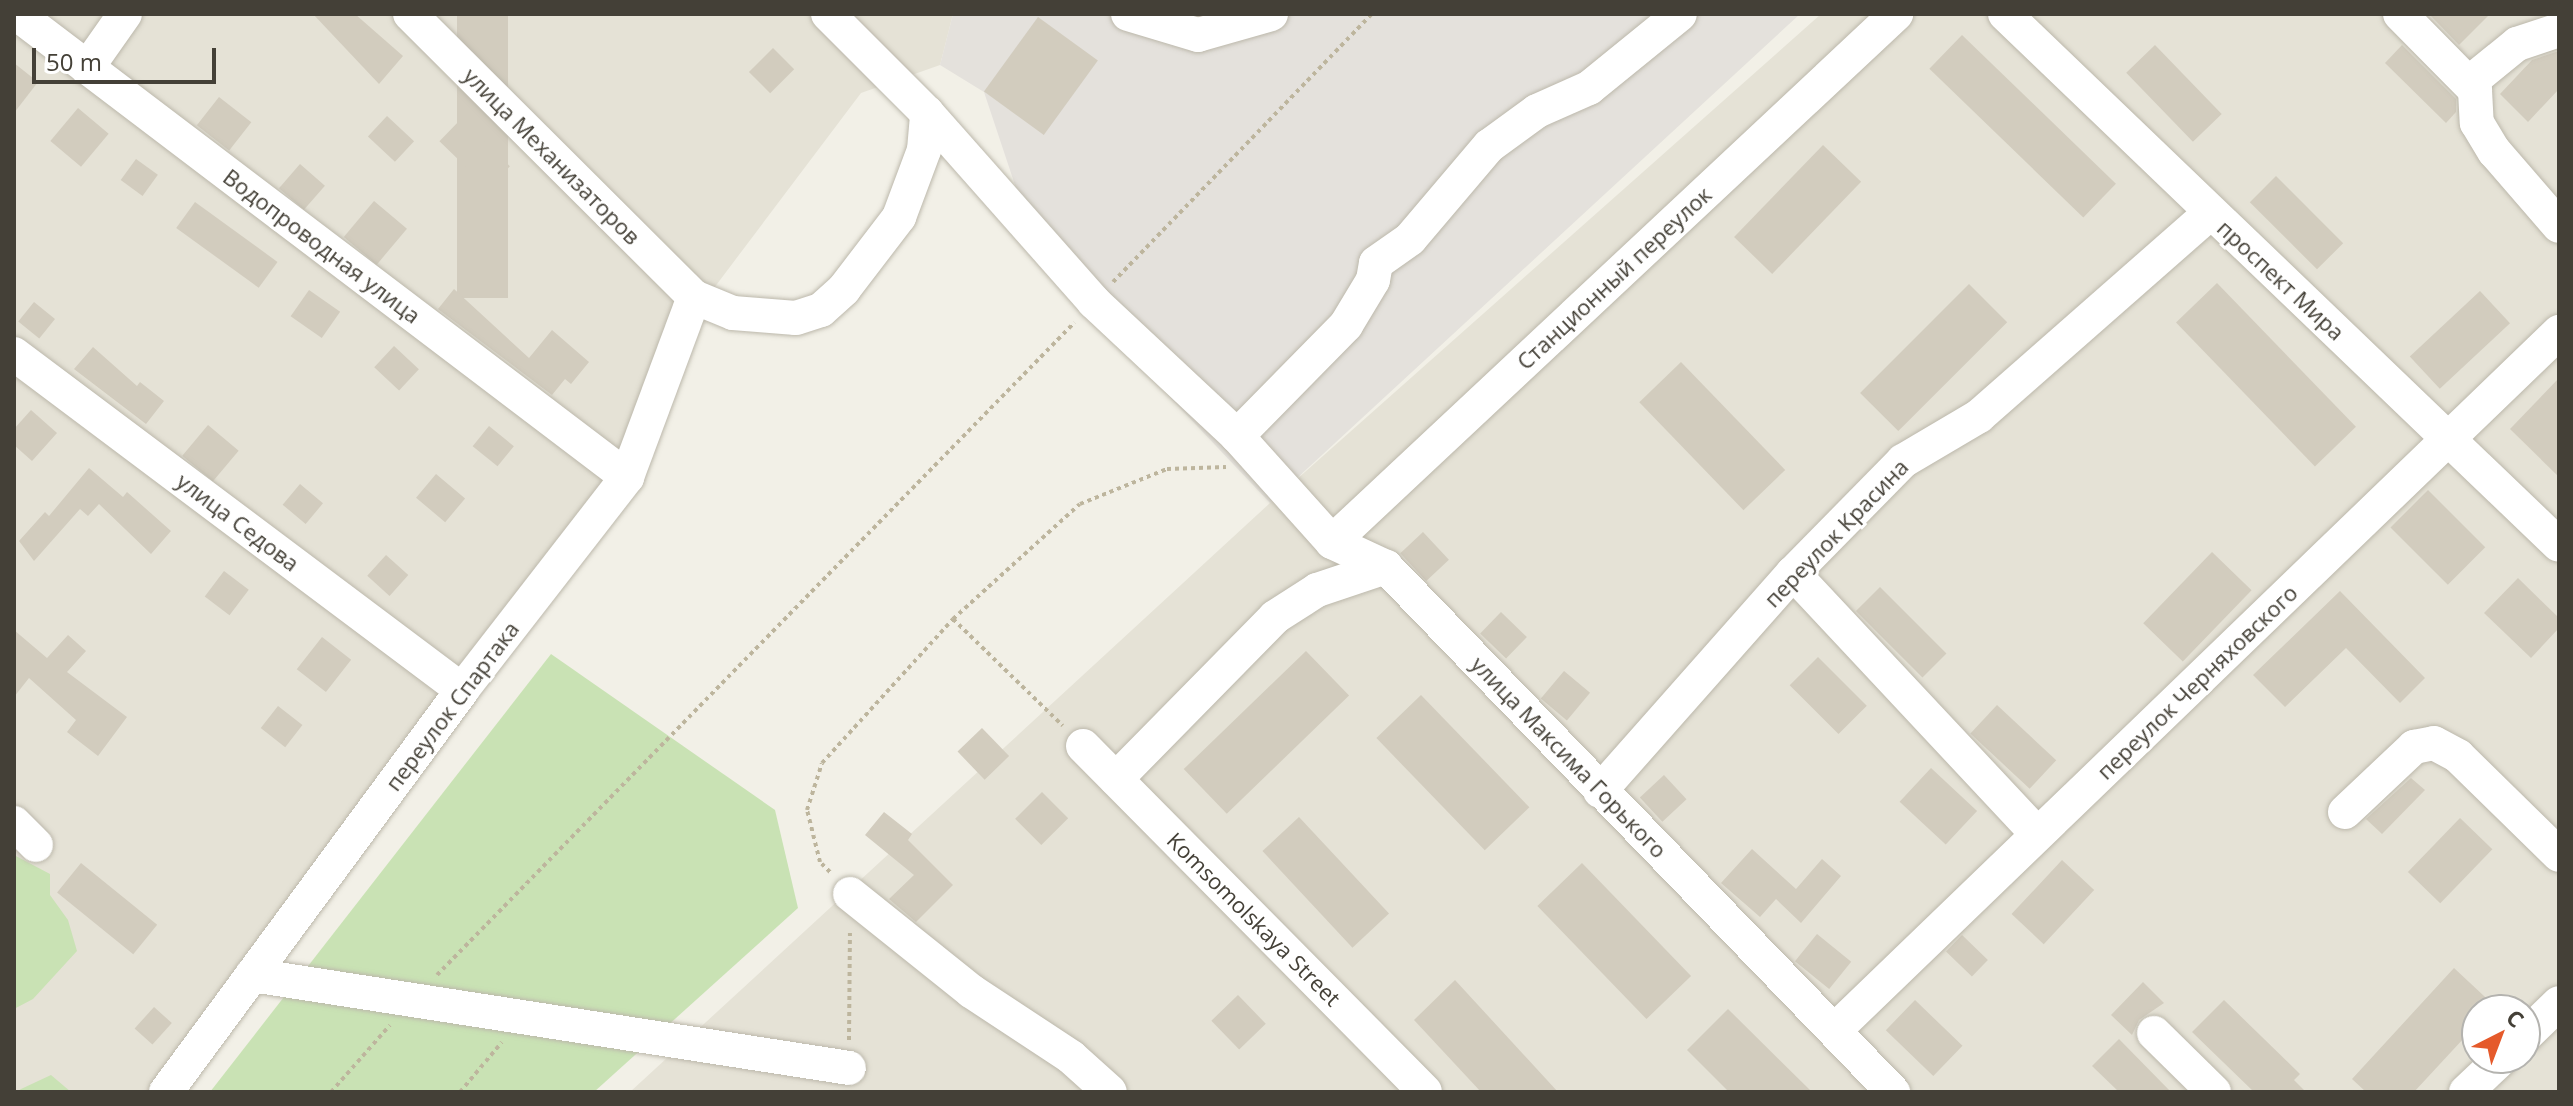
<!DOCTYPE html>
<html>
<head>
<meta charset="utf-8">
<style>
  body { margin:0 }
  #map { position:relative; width:2573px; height:1106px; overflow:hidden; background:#f2f0e7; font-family:"Open Sans",sans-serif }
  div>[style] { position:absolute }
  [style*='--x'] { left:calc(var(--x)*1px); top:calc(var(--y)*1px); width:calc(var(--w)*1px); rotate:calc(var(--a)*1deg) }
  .residential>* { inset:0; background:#e5e2d6 }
  .industrial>* { inset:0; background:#e4e1dc }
  .green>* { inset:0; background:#c9e2b4 }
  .building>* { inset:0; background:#d2ccbe; transform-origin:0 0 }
  .path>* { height:4px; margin-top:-2px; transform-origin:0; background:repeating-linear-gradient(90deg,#bdb59d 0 4px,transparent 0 8px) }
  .roads { filter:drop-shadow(0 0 2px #bcb8ab) drop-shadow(0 0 2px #bcb8ab) }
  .minor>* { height:34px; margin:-17px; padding:0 17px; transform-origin:17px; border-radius:17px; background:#fff }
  span { translate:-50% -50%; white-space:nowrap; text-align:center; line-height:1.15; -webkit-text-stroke:6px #fff; paint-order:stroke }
  .street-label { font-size:22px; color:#444037 }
  .frame { position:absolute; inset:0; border:16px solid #444037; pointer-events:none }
  .north { position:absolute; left:2461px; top:994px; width:80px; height:80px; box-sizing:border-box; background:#fff; border:2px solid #b4b3af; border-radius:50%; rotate:42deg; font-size:22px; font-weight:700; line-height:32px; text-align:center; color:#444037 }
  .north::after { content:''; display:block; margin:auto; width:28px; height:36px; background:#e55a2b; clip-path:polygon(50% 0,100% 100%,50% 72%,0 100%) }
  .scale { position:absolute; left:32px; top:48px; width:184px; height:36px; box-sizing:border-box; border:4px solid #444037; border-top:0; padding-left:10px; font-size:24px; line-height:28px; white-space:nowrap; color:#444037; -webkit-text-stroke:6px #fff; paint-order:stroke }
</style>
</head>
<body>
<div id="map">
  <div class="residential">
    <div style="clip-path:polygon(14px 14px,953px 14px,940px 65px,861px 93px,708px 296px,630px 485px,182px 1092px,14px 1092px)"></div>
    <div style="clip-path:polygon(evenodd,1821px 14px,2559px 14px,2559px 1092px,630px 1092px,1270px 503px,1821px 14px,2477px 1010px,2525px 1010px,2525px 1058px,2477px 1058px,2477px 1010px)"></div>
  </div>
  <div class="industrial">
    <div style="clip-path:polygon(953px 14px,1800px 14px,1270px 503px,1040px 260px,984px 92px,940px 65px)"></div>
  </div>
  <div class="green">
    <div style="clip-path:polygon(551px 654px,775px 810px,798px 908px,594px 1092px,210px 1092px)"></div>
    <div style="clip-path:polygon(14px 855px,50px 874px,50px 895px,68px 920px,77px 951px,33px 999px,14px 1009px)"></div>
    <div style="clip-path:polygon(51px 1075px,71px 1092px,17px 1092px,21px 1089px)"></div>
  </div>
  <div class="building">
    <div style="clip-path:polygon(313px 14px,355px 14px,403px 56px,379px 84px)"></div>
    <div style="left:457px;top:14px;width:51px;height:284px"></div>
    <div style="clip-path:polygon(2429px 14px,2490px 14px,2459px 45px)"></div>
    <div style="left:1038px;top:17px;width:74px;height:92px;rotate:36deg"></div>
    <div style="left:1962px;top:35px;width:214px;height:47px;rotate:44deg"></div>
    <div style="left:2155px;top:45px;width:96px;height:40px;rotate:46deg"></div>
    <div style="clip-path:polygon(2402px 45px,2456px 99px,2456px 112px,2446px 123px,2385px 63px)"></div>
    <div style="left:773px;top:48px;width:30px;height:34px;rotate:45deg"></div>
    <div style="clip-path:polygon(2559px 51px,2559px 89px,2528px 122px,2500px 94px,2532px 60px)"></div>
    <div style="clip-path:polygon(14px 63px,38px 82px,14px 113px)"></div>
    <div style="left:219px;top:97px;width:41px;height:36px;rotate:38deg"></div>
    <div style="left:78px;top:108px;width:40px;height:43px;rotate:40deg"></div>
    <div style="left:387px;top:116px;width:37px;height:28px;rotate:43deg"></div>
    <div style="left:461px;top:119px;width:68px;height:31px;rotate:44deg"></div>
    <div style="left:1823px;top:145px;width:53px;height:128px;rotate:44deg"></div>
    <div style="left:136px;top:159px;width:27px;height:26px;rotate:36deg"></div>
    <div style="left:300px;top:164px;width:33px;height:32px;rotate:41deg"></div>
    <div style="left:2276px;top:176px;width:95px;height:37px;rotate:45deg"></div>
    <div style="left:374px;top:201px;width:43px;height:47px;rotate:40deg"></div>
    <div style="left:195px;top:202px;width:102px;height:32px;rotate:36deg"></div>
    <div style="left:2217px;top:283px;width:200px;height:57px;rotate:46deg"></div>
    <div style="left:1969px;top:284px;width:54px;height:154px;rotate:45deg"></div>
    <div style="clip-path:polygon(454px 289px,529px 358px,552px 330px,589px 362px,571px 384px,565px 379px,552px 395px,438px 309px)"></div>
    <div style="left:309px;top:290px;width:38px;height:32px;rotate:35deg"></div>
    <div style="left:2480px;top:291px;width:44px;height:96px;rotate:47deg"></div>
    <div style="left:34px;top:302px;width:27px;height:25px;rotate:39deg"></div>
    <div style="left:394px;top:346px;width:34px;height:29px;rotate:43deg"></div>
    <div style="clip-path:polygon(93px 347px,137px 386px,140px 382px,164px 401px,146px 424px,74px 369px)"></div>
    <div style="left:1681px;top:362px;width:150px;height:58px;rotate:46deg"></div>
    <div style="clip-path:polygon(2559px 378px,2559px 477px,2510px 429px)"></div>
    <div style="clip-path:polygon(31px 410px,57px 433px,32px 461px,14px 445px,14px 429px)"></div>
    <div style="left:208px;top:425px;width:40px;height:40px;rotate:40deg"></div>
    <div style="left:489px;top:426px;width:32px;height:26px;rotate:39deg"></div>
    <div style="clip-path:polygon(89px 468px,123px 497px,127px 492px,171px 531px,151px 554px,99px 504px,88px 516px,80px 509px,34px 561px,19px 541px,45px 512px,49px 516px)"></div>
    <div style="left:436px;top:474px;width:38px;height:31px;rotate:40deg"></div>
    <div style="left:300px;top:484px;width:30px;height:27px;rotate:40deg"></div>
    <div style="left:2428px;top:490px;width:81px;height:53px;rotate:45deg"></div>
    <div style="left:1423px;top:532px;width:38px;height:31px;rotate:47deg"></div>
    <div style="left:2212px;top:552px;width:55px;height:99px;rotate:44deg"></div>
    <div style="left:386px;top:555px;width:30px;height:28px;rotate:42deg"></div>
    <div style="left:224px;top:571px;width:31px;height:32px;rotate:37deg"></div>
    <div style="clip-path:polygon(2518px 578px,2559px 618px,2559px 628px,2531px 658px,2484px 613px)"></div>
    <div style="left:1880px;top:587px;width:94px;height:34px;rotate:45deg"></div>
    <div style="clip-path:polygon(2340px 591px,2425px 678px,2400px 703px,2346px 648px,2285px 707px,2253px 675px)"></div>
    <div style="left:1501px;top:612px;width:36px;height:30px;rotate:44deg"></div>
    <div style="clip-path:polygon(14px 630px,47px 658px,68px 635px,86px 651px,67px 672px,127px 717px,98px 756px,67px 732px,76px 720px,29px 678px,14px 697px)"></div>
    <div style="left:322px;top:637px;width:37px;height:41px;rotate:38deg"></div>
    <div style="left:1306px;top:651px;width:62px;height:170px;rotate:46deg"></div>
    <div style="left:1818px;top:657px;width:69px;height:40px;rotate:45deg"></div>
    <div style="left:1564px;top:671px;width:34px;height:36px;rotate:40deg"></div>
    <div style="left:1421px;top:695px;width:156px;height:62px;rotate:46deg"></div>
    <div style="left:1997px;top:705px;width:81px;height:39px;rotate:43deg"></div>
    <div style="left:278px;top:706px;width:31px;height:28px;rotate:38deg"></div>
    <div style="left:982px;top:728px;width:39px;height:34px;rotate:46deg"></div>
    <div style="left:1931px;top:768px;width:63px;height:46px;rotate:43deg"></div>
    <div style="left:1664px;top:775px;width:33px;height:33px;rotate:47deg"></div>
    <div style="clip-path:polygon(2411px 778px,2425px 790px,2382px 834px,2366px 819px)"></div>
    <div style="left:1042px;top:792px;width:37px;height:38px;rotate:45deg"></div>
    <div style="clip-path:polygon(884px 812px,912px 834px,908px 840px,953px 885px,916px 922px,889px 899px,914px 875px,865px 835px)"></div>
    <div style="left:1299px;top:817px;width:132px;height:50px;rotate:47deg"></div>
    <div style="left:2460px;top:818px;width:45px;height:75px;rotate:44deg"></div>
    <div style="clip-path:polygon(1752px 849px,1796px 889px,1822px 859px,1841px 876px,1801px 923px,1776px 899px,1760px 917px,1721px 883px)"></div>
    <div style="left:2062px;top:860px;width:44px;height:74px;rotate:43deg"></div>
    <div style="left:81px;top:863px;width:98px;height:38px;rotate:39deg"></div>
    <div style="left:1582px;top:863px;width:157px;height:62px;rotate:46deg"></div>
    <div style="left:1817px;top:934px;width:44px;height:35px;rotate:39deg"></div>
    <div style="left:1962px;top:935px;width:36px;height:23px;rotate:44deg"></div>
    <div style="clip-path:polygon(2454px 968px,2499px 1010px,2477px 1010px,2477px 1024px,2414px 1092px,2366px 1092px,2352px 1079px)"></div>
    <div style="clip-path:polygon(1455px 980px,1558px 1092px,1481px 1092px,1414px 1020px)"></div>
    <div style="clip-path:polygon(2143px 982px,2164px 1003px,2139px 1020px,2132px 1035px,2111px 1015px)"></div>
    <div style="left:1238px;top:995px;width:40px;height:37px;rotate:46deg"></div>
    <div style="left:1915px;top:1000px;width:66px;height:42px;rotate:44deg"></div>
    <div style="clip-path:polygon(2224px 1000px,2300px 1074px,2294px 1080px,2306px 1092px,2254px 1092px,2192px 1032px)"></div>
    <div style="left:154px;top:1007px;width:24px;height:29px;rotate:42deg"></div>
    <div style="clip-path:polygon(1728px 1009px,1812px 1092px,1729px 1092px,1687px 1050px)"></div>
    <div style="clip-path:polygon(2119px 1039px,2171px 1092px,2119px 1092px,2092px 1066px)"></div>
  </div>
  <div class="path">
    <div style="--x:1113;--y:282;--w:373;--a:-46"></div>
    <div style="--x:953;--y:619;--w:153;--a:44.2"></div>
    <div style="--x:830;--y:872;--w:14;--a:-135"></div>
    <div style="--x:820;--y:862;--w:54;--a:-104"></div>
    <div style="--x:807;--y:810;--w:49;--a:-72.3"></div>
    <div style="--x:822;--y:763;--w:195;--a:-47.7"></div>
    <div style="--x:953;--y:619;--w:171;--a:-42.2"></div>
    <div style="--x:1080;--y:504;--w:94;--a:-21.9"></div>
    <div style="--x:1167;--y:469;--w:59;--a:-1.9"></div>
    <div style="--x:437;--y:975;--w:912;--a:-45.67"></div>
    <div style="--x:849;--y:1040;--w:107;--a:-89.5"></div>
    <div style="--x:331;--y:1092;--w:89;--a:-48.6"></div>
    <div style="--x:460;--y:1092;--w:65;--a:-50"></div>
  </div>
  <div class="roads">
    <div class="minor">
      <div style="--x:17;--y:14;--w:766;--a:37.2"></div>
      <div style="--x:410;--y:14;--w:401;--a:44.9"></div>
      <div style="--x:694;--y:297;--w:42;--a:22.3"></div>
      <div style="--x:733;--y:313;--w:63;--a:4.5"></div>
      <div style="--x:796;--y:318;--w:26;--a:-18"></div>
      <div style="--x:821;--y:310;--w:31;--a:-42"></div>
      <div style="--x:844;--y:289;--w:91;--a:-52.6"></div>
      <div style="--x:899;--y:217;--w:72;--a:-69.5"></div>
      <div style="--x:924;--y:150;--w:37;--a:-85"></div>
      <div style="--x:828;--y:14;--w:140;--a:45"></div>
      <div style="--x:927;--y:113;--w:252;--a:48.5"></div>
      <div style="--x:1094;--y:302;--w:196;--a:43.1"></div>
      <div style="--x:1237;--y:436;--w:142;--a:48.1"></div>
      <div style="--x:1332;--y:542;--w:60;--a:24.8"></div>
      <div style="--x:1386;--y:567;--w:730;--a:46"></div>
      <div style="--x:1128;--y:14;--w:73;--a:16.7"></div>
      <div style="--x:1198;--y:35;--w:76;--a:-16"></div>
      <div style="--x:2005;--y:14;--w:767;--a:43.79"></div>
      <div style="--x:2400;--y:14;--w:107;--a:45.4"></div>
      <div style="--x:2475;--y:90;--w:33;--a:87"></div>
      <div style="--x:2477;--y:123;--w:33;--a:59"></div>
      <div style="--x:2494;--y:151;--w:99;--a:49.1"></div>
      <div style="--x:87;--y:68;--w:66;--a:-54.9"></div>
      <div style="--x:2469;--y:83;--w:62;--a:-39.1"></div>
      <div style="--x:2517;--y:44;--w:44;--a:-18.4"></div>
      <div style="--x:14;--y:354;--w:560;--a:36.87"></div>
      <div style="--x:1237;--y:436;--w:156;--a:-45.5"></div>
      <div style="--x:1346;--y:325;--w:52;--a:-59"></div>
      <div style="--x:1373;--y:280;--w:17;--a:-80"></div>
      <div style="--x:1376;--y:263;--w:42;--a:-35.2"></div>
      <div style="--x:1410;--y:239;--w:122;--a:-49.7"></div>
      <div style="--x:1489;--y:146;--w:59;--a:-36.1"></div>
      <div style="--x:1537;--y:111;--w:57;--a:-23.9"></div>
      <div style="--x:1589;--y:88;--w:117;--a:-39.1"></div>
      <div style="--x:1332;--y:542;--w:773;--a:-43.11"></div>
      <div style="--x:1793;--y:573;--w:357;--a:46.9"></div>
      <div style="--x:1083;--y:746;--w:486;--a:45.3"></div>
      <div style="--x:1116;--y:779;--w:227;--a:-45.5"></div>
      <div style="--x:1275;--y:617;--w:50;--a:-32.7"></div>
      <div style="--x:1317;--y:590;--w:73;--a:-18.4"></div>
      <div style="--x:1600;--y:791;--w:291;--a:-48.5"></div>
      <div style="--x:1793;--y:573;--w:157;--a:-45.5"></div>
      <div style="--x:1903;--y:461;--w:88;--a:-30.6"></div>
      <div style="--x:1979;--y:416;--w:308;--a:-41.3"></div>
      <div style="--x:2345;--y:812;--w:95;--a:-43.3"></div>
      <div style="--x:2414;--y:747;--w:20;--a:-11"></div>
      <div style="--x:2434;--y:743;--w:27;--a:28"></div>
      <div style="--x:2458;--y:756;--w:141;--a:44.4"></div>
      <div style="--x:14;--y:823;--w:31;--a:45"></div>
      <div style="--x:850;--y:894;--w:155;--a:38.7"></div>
      <div style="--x:971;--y:991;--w:120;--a:33.4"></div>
      <div style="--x:1071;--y:1057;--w:52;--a:41.9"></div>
      <div style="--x:252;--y:975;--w:604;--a:8.85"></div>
      <div style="--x:1835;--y:1030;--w:1006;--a:-43.95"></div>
      <div style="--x:2154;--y:1033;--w:84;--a:44.5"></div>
      <div style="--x:2525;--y:1036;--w:47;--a:-44.1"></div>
      <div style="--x:166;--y:1092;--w:499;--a:-53.6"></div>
      <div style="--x:462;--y:690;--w:269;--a:-52.2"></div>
      <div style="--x:627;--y:477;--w:192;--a:-69.6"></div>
      <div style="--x:2466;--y:1092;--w:50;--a:-43.4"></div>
    </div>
  </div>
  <div class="street-label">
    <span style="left:552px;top:156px;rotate:45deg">улица Механизаторов</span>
    <span style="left:322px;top:246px;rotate:37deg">Водопроводная улица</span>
    <span style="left:1614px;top:278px;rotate:-43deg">Станционный переулок</span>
    <span style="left:2281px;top:280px;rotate:43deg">проспект Мира</span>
    <span style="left:238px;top:522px;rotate:37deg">улица Седова</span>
    <span style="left:1836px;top:533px;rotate:-46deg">переулок Красина</span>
    <span style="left:2197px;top:682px;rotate:-44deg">переулок Черняховского</span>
    <span style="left:452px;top:706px;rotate:-53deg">переулок Спартака</span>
    <span style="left:1569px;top:757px;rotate:46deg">улица Максима Горького</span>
    <span style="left:1254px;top:919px;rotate:45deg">Komsomolskaya Street</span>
  </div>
  <div class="frame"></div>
  <div class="north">С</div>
  <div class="scale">50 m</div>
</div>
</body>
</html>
